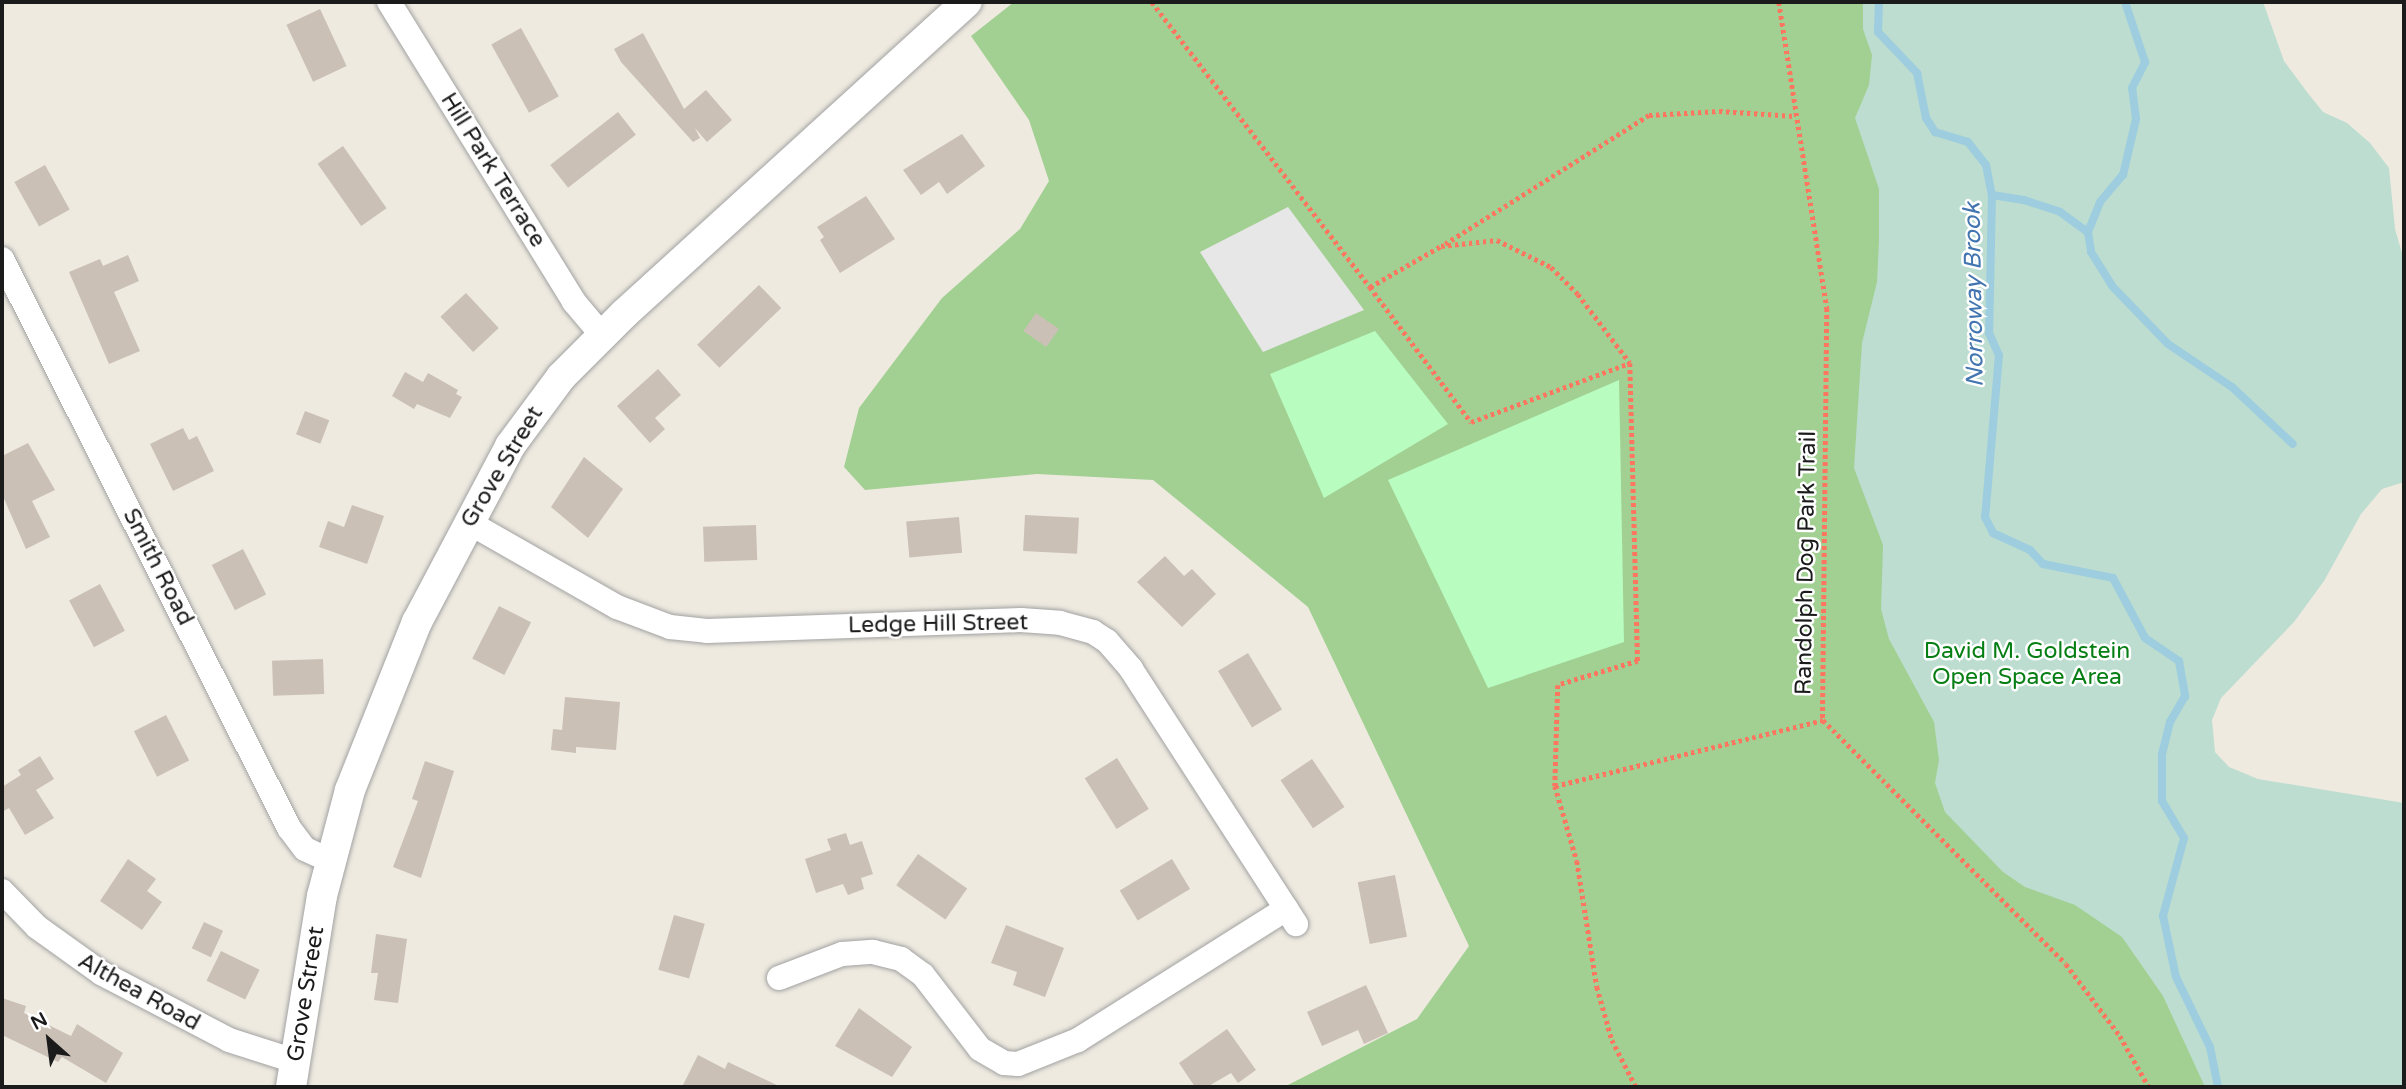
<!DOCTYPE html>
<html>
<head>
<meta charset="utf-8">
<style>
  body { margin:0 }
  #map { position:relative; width:2406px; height:1089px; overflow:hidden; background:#eeeae0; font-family:"Varela Round",sans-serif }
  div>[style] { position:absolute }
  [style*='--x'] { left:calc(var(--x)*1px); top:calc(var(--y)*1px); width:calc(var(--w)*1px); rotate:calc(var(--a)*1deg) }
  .forest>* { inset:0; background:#a2d092 }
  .wetland>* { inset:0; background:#bcddcf }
  .park>* { inset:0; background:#b8fcc0 }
  .parking>* { inset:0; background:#e7e7e7 }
  .stream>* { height:8px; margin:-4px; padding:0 4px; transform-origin:4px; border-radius:4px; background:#9dcddf }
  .building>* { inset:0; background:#cac0b6; transform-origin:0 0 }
  .path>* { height:4.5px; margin-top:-2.25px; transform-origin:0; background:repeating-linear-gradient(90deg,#ff7660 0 3.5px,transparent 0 7px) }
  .roads { filter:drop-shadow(0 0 2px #a2a2a2) drop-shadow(0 0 2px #a2a2a2) }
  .minor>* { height:24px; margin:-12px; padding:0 12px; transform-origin:12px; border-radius:12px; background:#fff }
  .tertiary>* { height:30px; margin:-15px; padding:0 15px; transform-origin:15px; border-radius:15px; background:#fff }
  span { translate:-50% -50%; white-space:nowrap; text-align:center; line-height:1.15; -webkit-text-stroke:5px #fff; paint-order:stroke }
  .street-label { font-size:23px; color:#1b1b1b }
  .park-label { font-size:23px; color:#057e13 }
  .water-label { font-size:24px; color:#4375b0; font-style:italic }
  .frame { position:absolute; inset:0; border:4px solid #1b1b1b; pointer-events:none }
  .north { position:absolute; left:14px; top:1005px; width:70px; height:70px; -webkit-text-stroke:5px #fff; paint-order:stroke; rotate:332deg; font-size:19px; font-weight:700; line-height:28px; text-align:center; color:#1b1b1b }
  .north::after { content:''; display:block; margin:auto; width:24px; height:32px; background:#1b1b1b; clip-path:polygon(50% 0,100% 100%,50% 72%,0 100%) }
</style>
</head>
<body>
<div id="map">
  <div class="forest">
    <div style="clip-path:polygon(1014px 2px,2225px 2px,2154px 882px,2404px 1087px,1284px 1087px,1417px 1019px,1469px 946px,1308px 607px,1153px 480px,1037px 474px,865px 490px,844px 467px,859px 408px,942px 298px,1020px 229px,1049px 181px,1029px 120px,971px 36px)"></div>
  </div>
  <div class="wetland">
    <div style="clip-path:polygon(1863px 2px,2263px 2px,2284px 61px,2307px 92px,2323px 112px,2347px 123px,2370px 143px,2389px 168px,2395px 229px,2404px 260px,2404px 482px,2382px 489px,2361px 514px,2324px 581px,2294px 622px,2221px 698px,2212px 720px,2215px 752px,2229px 767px,2258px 779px,2404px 803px,2404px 1087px,2205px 1087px,2163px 996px,2122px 937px,2075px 905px,2025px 887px,2003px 872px,1945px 812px,1935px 783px,1939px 760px,1934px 722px,1889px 639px,1881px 609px,1883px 545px,1854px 468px,1862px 343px,1877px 282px,1879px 241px,1879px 189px,1855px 118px,1869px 85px,1872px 55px,1863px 29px)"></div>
  </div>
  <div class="park">
    <div style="clip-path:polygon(1375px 331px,1448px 424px,1324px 498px,1270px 374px)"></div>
    <div style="clip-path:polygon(1619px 380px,1624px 642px,1488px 688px,1388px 480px)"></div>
  </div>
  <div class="parking">
    <div style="clip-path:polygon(1288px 207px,1364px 310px,1263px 352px,1200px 252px)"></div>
  </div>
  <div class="stream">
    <div style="--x:1879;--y:2;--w:30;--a:92"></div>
    <div style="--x:1878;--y:32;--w:57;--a:46.4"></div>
    <div style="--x:1917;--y:73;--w:46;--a:78.7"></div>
    <div style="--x:1926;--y:118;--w:17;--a:57"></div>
    <div style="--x:1935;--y:132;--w:34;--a:17"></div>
    <div style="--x:1968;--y:142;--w:29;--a:52"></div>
    <div style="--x:1986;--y:165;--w:31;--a:79"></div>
    <div style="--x:1992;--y:195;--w:138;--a:91.2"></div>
    <div style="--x:1989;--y:333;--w:24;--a:66"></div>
    <div style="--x:1999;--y:355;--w:163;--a:94.9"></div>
    <div style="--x:1985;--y:517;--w:18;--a:63"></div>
    <div style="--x:1993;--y:533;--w:41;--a:24.7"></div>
    <div style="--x:2030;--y:550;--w:19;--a:47"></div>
    <div style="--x:2043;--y:564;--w:71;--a:11.3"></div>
    <div style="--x:2113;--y:578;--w:68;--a:61.9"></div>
    <div style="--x:2145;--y:638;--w:41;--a:34.1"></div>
    <div style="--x:2179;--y:661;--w:36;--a:80"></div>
    <div style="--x:2185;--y:696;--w:30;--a:120"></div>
    <div style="--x:2170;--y:722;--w:33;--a:104"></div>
    <div style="--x:2162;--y:754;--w:47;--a:90"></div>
    <div style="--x:2162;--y:801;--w:43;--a:59.3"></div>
    <div style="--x:2184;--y:838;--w:81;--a:105.1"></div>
    <div style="--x:2163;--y:916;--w:62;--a:78"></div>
    <div style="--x:2176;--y:977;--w:78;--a:64.1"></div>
    <div style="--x:2210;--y:1047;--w:41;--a:78.7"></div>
    <div style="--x:1992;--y:195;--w:32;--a:9"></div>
    <div style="--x:2024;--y:200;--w:38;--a:18"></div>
    <div style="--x:2060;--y:212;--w:34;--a:36"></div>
    <div style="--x:2088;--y:232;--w:20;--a:81"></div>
    <div style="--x:2091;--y:252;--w:40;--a:58"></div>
    <div style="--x:2112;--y:286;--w:81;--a:46"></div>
    <div style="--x:2168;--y:344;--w:77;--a:33.9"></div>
    <div style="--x:2232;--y:387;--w:83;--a:43.1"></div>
    <div style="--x:2088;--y:232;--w:32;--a:-68"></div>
    <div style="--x:2100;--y:202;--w:35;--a:-50"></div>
    <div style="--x:2123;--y:175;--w:57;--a:-76.9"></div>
    <div style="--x:2136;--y:119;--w:31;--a:-97"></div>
    <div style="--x:2132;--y:88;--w:29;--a:-63"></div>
    <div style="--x:2145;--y:62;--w:63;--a:-108.4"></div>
  </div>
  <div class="building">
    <div style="left:320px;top:9px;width:63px;height:37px;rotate:65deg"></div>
    <div style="left:521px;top:28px;width:78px;height:34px;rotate:61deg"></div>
    <div style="clip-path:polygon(643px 33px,684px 109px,706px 90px,732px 120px,707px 142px,695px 128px,700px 138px,693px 142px,621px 62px,614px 49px)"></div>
    <div style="left:618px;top:112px;width:29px;height:86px;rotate:52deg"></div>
    <div style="clip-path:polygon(962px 134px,985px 166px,947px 194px,939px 182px,921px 195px,903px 170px)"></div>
    <div style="left:343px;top:146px;width:76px;height:31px;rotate:55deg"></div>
    <div style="left:45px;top:165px;width:51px;height:35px;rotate:61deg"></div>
    <div style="clip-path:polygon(866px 196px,895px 239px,840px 273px,820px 240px,824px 237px,817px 227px)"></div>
    <div style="clip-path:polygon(128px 255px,139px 281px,114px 292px,140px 351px,109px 364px,69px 272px,100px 259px,103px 266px)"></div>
    <div style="left:759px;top:285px;width:32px;height:86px;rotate:46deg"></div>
    <div style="left:466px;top:293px;width:48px;height:35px;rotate:47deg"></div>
    <div style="left:1036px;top:313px;width:28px;height:22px;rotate:35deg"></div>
    <div style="clip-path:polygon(658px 369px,681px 395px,655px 418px,665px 429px,650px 443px,617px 406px)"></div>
    <div style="clip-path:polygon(405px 372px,423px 382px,428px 373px,458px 390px,456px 394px,462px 397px,450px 418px,417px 404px,414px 409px,392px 396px)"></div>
    <div style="left:305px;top:411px;width:26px;height:25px;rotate:21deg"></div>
    <div style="clip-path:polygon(183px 428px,189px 440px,197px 436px,214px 471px,173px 491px,150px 444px)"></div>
    <div style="clip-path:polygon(28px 443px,55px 490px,32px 501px,50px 537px,26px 549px,2px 494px,2px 456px)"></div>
    <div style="clip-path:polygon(584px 457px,623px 489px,588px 538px,551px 507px)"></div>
    <div style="clip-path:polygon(352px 505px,384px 516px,367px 564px,319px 547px,328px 521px,344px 527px)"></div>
    <div style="left:1025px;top:515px;width:54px;height:36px;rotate:3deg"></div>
    <div style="left:959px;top:517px;width:36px;height:53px;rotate:85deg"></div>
    <div style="left:756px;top:525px;width:35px;height:53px;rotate:88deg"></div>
    <div style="left:243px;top:549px;width:51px;height:35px;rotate:63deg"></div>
    <div style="clip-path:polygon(1165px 556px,1184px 576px,1192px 569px,1216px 594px,1182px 627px,1137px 582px)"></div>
    <div style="left:100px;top:584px;width:53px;height:35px;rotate:62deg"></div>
    <div style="left:499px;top:606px;width:36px;height:59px;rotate:27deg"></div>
    <div style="left:1248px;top:653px;width:66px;height:35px;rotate:59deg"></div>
    <div style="left:323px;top:659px;width:35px;height:51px;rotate:88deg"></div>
    <div style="clip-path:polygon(565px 697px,620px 702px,616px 750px,576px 747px,576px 753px,551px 750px,553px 729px,562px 730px)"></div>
    <div style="left:166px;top:715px;width:51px;height:36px;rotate:63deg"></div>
    <div style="clip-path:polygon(40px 756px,54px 779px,36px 790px,54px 818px,25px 835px,9px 808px,2px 812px,2px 787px,21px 775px,18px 770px)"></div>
    <div style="left:1117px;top:758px;width:60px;height:38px;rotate:58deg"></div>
    <div style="left:1312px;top:759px;width:58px;height:38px;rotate:56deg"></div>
    <div style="clip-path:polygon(425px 761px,454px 771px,421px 878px,393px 867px,418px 801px,412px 799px)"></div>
    <div style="clip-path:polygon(846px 833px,850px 845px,862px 841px,873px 874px,861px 878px,864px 889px,848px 895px,843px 884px,816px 893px,805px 859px,831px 850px,827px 839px)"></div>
    <div style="left:918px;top:854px;width:60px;height:38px;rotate:35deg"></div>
    <div style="clip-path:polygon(128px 859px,156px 879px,147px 891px,162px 902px,142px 930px,100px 901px)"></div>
    <div style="left:1172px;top:859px;width:35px;height:61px;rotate:59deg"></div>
    <div style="left:1395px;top:875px;width:63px;height:38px;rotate:79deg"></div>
    <div style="left:674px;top:915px;width:32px;height:57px;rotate:16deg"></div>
    <div style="left:204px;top:922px;width:21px;height:29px;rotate:25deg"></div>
    <div style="clip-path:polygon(1006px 925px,1064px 948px,1045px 997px,1013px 985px,1017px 972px,991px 963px)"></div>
    <div style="clip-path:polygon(376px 934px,407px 939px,398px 1003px,374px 1000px,378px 973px,371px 973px)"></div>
    <div style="left:221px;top:951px;width:43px;height:33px;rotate:26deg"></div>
    <div style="clip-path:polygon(1366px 985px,1388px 1033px,1364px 1044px,1358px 1030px,1322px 1046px,1307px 1012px)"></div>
    <div style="clip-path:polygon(2px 998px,26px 1006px,24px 1013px,71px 1036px,77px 1024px,123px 1053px,106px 1083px,62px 1057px,58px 1062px,2px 1035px)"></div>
    <div style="clip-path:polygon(859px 1008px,912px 1047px,892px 1077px,835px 1046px)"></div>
    <div style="clip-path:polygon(1227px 1029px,1256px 1070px,1238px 1083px,1231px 1073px,1207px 1087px,1195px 1087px,1179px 1063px)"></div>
    <div style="clip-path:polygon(698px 1055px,725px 1069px,728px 1062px,781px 1087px,682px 1087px)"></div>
  </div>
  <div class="path">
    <div style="--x:1152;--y:2;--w:359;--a:52.6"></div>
    <div style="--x:1370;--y:287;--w:82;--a:-30"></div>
    <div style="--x:1441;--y:246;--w:56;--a:-6.1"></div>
    <div style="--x:1497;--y:240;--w:60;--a:26.6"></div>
    <div style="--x:1551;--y:267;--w:38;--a:45"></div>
    <div style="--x:1578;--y:294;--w:86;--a:53"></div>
    <div style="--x:1630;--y:363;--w:298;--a:88.5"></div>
    <div style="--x:1638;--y:661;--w:84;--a:163.3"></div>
    <div style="--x:1558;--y:685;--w:101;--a:91.7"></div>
    <div style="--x:1555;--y:786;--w:78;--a:73.7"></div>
    <div style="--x:1577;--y:861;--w:128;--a:81"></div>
    <div style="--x:1597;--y:987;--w:55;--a:74.2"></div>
    <div style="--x:1612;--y:1040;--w:53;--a:62.9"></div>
    <div style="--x:1779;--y:2;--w:310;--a:81.1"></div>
    <div style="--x:1827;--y:308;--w:412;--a:90.6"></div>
    <div style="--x:1823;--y:720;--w:344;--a:45.1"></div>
    <div style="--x:2066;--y:964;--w:90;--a:53.1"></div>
    <div style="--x:2120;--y:1036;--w:59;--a:60.4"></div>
    <div style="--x:1445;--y:244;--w:241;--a:-32.3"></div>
    <div style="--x:1649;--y:115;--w:70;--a:-3.3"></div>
    <div style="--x:1719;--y:111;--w:75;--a:3.8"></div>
    <div style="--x:1370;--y:287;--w:169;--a:53.2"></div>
    <div style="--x:1471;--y:422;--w:170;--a:-20.4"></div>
    <div style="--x:1555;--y:786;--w:276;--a:-13.8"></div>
  </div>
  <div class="roads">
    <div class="minor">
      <div style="--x:389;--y:2;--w:352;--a:58.3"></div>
      <div style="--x:574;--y:302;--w:43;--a:49.7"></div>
      <div style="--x:2;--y:259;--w:637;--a:63.23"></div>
      <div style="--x:289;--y:828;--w:26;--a:53"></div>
      <div style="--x:305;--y:849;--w:26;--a:25"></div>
      <div style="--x:468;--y:522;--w:172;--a:29.7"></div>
      <div style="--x:617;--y:607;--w:57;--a:20.7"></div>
      <div style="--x:670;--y:627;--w:37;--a:6"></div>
      <div style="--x:707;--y:631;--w:314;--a:-2"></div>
      <div style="--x:1021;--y:620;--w:39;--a:4"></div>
      <div style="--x:1060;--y:623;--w:34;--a:15"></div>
      <div style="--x:1093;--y:632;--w:17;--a:33"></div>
      <div style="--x:1107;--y:641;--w:37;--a:49"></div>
      <div style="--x:1131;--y:669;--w:304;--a:57.1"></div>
      <div style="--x:2;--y:891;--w:50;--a:45.8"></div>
      <div style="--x:37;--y:927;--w:79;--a:35.7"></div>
      <div style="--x:101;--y:973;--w:144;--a:27.6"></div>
      <div style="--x:229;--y:1040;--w:69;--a:17.7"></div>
      <div style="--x:779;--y:978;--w:67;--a:-20.9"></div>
      <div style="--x:842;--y:954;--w:31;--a:-4"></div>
      <div style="--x:873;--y:952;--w:29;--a:14"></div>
      <div style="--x:901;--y:959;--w:27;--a:36"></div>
      <div style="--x:923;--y:975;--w:93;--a:52.4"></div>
      <div style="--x:980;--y:1049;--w:28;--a:30"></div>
      <div style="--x:1004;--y:1063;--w:14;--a:4"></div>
      <div style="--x:1018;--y:1064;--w:65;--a:-21.8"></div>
      <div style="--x:1078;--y:1040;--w:246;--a:-32.2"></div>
    </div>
    <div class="tertiary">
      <div style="--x:291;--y:1087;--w:193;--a:-80.8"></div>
      <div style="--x:322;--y:896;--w:110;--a:-75.2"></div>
      <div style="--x:350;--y:790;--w:181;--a:-68.3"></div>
      <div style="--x:417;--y:622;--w:199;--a:-62.1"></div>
      <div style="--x:510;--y:446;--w:86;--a:-53.5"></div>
      <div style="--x:561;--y:377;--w:91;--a:-45"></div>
      <div style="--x:625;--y:313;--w:462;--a:-42.3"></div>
    </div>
  </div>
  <div class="street-label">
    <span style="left:493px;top:170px;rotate:58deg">Hill Park Terrace</span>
    <span style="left:502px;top:467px;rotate:-59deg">Grove Street</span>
    <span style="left:1806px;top:563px;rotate:-89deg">Randolph Dog Park Trail</span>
    <span style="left:158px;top:567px;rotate:63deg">Smith Road</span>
    <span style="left:938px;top:624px;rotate:-1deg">Ledge Hill Street</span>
    <span style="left:139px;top:992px;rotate:29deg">Althea Road</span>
    <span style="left:306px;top:994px;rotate:-81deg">Grove Street</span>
  </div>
  <div class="park-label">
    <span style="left:2027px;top:664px">David M. Goldstein<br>Open Space Area</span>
  </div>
  <div class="water-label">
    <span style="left:1974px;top:295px;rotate:-91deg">Norroway Brook</span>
  </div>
  <div class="frame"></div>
  <div class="north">N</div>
</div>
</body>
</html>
